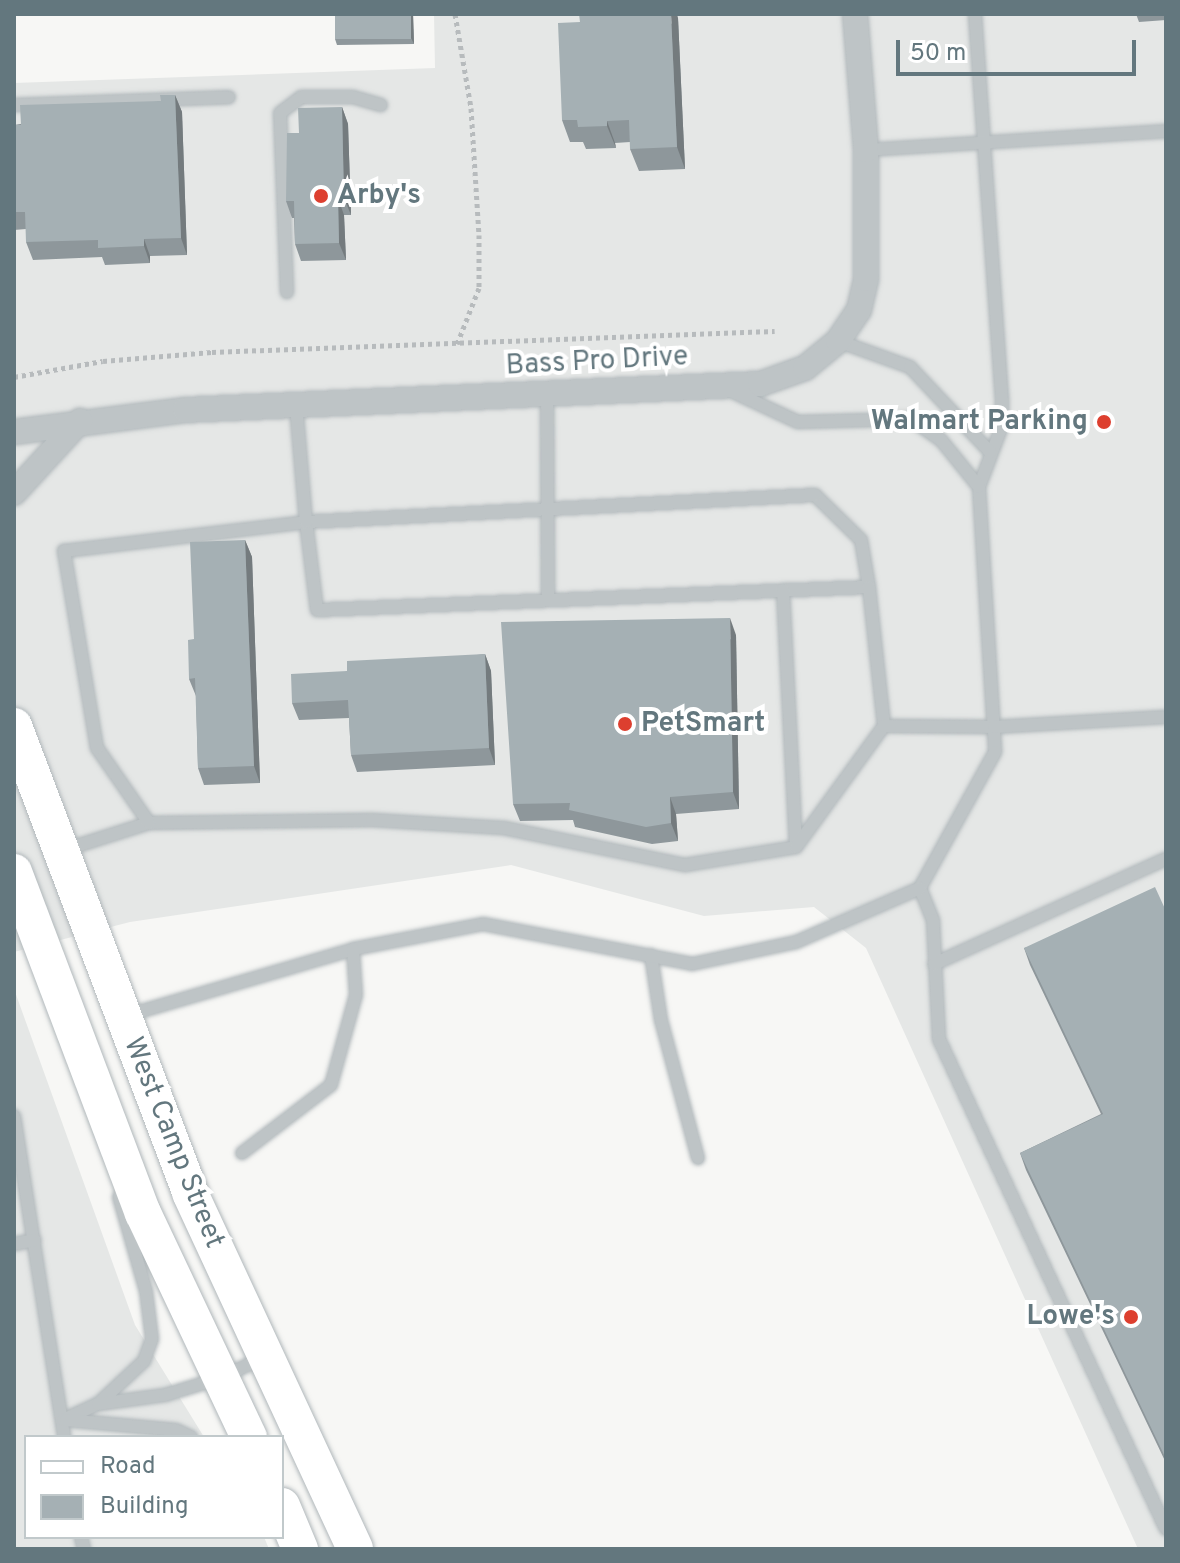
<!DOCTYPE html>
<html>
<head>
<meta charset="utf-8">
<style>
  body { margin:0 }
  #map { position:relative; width:1180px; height:1563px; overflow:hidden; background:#f7f7f5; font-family:Overpass,sans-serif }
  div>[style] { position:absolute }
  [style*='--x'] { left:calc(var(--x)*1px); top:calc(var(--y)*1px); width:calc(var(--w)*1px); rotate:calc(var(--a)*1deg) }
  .built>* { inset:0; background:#e5e7e6 }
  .path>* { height:5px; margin-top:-2.5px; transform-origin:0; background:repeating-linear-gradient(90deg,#b7bbbd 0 4px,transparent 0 8px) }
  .roads { filter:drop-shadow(0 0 2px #b1b8bb) drop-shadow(0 0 2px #b1b8bb) }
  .lane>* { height:12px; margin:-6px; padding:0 6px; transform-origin:6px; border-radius:6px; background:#bec4c6 }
  .street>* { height:24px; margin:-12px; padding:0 12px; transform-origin:12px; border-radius:12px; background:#bec4c6 }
  .secondary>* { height:36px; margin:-18px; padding:0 18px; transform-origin:18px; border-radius:18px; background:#fff }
  .wall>* { inset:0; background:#8e979b }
  .shaded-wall>* { inset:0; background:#747b7e }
  .building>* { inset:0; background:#a5b0b4; transform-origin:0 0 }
  .dots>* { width:22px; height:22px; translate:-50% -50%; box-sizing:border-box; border:4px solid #fff; border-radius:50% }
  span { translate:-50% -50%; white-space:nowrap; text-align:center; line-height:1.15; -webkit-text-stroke:8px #fff; paint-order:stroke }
  .poi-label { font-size:28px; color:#63777e; font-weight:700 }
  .left { translate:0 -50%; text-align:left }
  .right { translate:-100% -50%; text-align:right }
  .street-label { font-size:28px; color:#63777e }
  .frame { position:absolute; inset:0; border:16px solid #63777e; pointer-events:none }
  .legend { position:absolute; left:24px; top:1435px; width:260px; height:104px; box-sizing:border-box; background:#fff; border:2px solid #c1c9cb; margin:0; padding:10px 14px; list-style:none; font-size:24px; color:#63777e }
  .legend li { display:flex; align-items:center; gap:16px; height:40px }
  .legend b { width:40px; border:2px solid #c1c9cb }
  .scale { position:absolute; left:896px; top:40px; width:240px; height:36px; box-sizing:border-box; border:4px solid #63777e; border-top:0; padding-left:10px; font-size:24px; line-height:28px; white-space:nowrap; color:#63777e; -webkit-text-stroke:6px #fff; paint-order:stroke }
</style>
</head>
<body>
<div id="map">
  <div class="built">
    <div style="clip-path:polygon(434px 14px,1166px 14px,1166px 1549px,1138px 1549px,866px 948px,814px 907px,704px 916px,511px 865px,130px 922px,14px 952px,14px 83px,435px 68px)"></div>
    <div style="clip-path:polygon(14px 989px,135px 1325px,204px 1437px,26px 1437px,26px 1537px,264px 1537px,269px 1549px,14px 1549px)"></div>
  </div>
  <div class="path">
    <div style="--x:455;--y:14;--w:95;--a:80.3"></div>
    <div style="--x:471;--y:108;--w:127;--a:86.4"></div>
    <div style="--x:479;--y:235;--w:53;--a:90"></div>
    <div style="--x:479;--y:288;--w:60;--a:111.4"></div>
    <div style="--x:14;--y:377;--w:90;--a:-10.2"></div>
    <div style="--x:103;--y:361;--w:109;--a:-4.7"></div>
    <div style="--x:212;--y:352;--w:563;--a:-2.14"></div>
  </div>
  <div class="roads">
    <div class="lane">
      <div style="--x:975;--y:14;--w:385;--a:86"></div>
      <div style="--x:1002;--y:398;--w:28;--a:90"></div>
      <div style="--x:1002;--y:426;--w:65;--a:110.7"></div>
      <div style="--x:979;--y:487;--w:265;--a:86.5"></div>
      <div style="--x:995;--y:752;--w:155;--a:118.9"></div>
      <div style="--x:920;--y:888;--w:35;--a:68"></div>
      <div style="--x:933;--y:920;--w:119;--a:87.1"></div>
      <div style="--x:939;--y:1039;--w:540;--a:65.14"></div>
      <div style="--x:14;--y:105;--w:215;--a:-2.1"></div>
      <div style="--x:866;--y:150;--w:301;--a:-3.6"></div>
      <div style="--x:287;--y:292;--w:179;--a:-92.2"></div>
      <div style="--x:280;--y:113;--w:26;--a:-37"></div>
      <div style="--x:301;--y:97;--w:52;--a:0"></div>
      <div style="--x:353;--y:97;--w:29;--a:16"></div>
      <div style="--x:838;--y:341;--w:77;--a:19.9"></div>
      <div style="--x:910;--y:367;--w:117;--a:46.7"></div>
      <div style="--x:729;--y:390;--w:76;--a:24.9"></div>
      <div style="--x:798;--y:422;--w:113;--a:-1.5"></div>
      <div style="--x:911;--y:419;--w:37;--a:35"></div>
      <div style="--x:941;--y:440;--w:60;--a:51"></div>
      <div style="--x:547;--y:394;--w:205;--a:89.7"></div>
      <div style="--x:815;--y:495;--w:64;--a:44.4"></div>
      <div style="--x:861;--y:540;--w:48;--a:80.3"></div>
      <div style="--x:869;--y:587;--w:552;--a:177.61"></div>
      <div style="--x:317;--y:610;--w:89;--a:-97.1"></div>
      <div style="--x:306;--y:522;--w:510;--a:-3.04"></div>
      <div style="--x:869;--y:587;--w:140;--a:83.8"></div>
      <div style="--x:783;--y:590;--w:257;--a:87.1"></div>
      <div style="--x:149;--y:823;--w:223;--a:-0.8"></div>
      <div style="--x:372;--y:820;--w:132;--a:3.5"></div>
      <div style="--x:504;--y:828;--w:185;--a:11.6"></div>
      <div style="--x:685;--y:865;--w:112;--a:-9.2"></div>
      <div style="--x:796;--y:847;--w:150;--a:-54"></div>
      <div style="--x:884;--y:726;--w:110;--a:0.5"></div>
      <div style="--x:994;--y:727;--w:172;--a:-3.3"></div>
      <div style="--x:64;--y:850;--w:89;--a:-17.6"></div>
      <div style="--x:149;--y:823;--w:91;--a:-124.7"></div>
      <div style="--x:97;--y:748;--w:200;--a:-99.5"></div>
      <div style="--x:64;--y:551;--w:244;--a:-6.8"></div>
      <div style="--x:306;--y:522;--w:117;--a:-94.9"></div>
      <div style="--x:651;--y:955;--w:66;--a:81.3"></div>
      <div style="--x:661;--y:1020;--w:143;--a:75"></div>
      <div style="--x:934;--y:964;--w:255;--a:-24.4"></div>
      <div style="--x:128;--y:1015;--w:234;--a:-16.3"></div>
      <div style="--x:353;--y:949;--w:132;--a:-10.9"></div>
      <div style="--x:483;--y:924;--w:213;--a:10.8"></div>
      <div style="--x:692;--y:964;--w:106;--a:-11.9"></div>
      <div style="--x:796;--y:942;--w:135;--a:-23.5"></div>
      <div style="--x:14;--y:1116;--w:325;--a:81.1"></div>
      <div style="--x:242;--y:1153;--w:112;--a:-37.4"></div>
      <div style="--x:331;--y:1085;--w:93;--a:-74.5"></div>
      <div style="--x:356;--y:995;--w:46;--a:-93.7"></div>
      <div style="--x:14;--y:1244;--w:21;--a:-11"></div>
      <div style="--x:98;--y:1404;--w:63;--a:-43.1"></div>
      <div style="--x:144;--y:1361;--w:23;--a:-70"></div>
      <div style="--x:152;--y:1339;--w:48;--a:-97.1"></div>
      <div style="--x:146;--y:1291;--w:98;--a:-106"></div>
      <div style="--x:63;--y:1420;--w:38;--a:-25"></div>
      <div style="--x:98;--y:1404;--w:68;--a:-7.7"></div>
      <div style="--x:165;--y:1395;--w:59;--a:-16.9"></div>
      <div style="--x:221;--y:1378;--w:48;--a:-26"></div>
      <div style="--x:66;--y:1420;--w:110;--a:5.2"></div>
      <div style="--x:176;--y:1430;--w:17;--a:25"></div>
      <div style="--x:81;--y:1537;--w:12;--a:76"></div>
    </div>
    <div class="street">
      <div style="--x:14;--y:432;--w:172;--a:-7.3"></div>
      <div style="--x:185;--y:410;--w:576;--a:-2.59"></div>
      <div style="--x:760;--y:384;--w:48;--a:-19.6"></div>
      <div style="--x:805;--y:368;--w:43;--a:-39.3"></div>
      <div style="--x:838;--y:341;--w:37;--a:-56"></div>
      <div style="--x:859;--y:310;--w:32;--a:-77"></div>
      <div style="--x:866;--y:279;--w:129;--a:-90"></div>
      <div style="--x:866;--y:150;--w:136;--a:-94.6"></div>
      <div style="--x:14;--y:493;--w:98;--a:-47.5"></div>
    </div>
    <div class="secondary">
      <div style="--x:14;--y:726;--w:499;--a:69.3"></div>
      <div style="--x:190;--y:1193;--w:392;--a:65.1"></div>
      <div style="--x:14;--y:872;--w:365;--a:69.3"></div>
      <div style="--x:143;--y:1213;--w:248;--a:64.7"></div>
      <div style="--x:282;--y:1506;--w:47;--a:67.3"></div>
    </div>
  </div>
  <div class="wall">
    <div style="clip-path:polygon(335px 14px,413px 14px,414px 44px,337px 45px,335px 39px)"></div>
    <div style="clip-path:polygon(1136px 14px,1166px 14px,1166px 20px,1139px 22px)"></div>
    <div style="clip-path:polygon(678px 18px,685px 169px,639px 171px,630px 149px,630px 142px,615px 143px,616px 148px,586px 149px,583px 142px,570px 142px,562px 120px)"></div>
    <div style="clip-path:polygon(175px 95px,182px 112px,187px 255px,150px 256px,150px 263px,105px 265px,102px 257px,33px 260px,26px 242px,26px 229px,14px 230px,14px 125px,161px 101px)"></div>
    <div style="clip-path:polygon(342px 107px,348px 124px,351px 215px,344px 215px,346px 260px,301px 261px,295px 244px,294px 218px,292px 218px,286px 201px,299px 133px)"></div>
    <div style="clip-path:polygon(245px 540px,252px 557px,260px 783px,204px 785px,198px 768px,196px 696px,189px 679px,194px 639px)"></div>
    <div style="clip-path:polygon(736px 635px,739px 809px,676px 814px,678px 841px,652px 844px,575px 827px,573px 820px,520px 821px,513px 804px)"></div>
    <div style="clip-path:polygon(485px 654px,491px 671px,495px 765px,357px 772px,351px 755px,349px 718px,299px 720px,292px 703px,347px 671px)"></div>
    <div style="clip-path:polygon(1166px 911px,1166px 1463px,1026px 1170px,1020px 1153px,1101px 1114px,1030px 965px,1024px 948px)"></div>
  </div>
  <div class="shaded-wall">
    <div style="clip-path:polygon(411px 14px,413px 14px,414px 44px,411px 38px)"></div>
    <div style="clip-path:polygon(671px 14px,677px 14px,678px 18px,685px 169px,677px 147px)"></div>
    <div style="clip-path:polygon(175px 95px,182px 112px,187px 255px,181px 238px)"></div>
    <div style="clip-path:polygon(342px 107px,348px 124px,351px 215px,344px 198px)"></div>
    <div style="clip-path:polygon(607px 121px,615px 143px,616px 148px,607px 126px)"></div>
    <div style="clip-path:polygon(338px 198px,344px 215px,346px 260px,339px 243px)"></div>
    <div style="clip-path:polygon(144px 239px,150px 256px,150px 263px,144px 246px)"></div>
    <div style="clip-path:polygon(245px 540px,252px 557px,260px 783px,254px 766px)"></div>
    <div style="clip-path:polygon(730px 618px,736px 635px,739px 809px,733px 792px)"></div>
    <div style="clip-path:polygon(485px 654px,491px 671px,495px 765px,489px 748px)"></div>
    <div style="clip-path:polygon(670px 797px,676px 814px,678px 841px,671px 823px)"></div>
  </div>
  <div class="building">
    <div style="left:335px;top:14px;width:76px;height:25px"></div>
    <div style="clip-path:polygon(579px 14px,671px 14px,677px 147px,630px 149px,629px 120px,607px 121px,607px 126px,578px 127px,577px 120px,562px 120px,558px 23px,580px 22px)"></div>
    <div style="clip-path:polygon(160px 95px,175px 95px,181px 238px,144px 239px,144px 246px,98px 248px,98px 240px,26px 242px,25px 212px,14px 212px,14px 125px,21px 125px,20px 105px,161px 101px)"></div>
    <div style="clip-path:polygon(342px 107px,344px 198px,338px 198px,339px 243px,295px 244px,294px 201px,286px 201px,287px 133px,299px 133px,298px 108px)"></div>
    <div style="clip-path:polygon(245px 540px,254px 766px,198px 768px,195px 678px,189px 679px,188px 640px,194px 639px,190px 542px)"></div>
    <div style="clip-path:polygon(730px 618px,733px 792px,670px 797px,671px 823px,646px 827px,569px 810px,570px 803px,513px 804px,501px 622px)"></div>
    <div style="clip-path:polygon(485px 654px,489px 748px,351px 755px,348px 700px,292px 703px,291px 674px,347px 671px,347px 661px)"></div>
    <div style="clip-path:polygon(1155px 887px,1166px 911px,1166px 1459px,1020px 1153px,1103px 1114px,1024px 948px)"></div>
  </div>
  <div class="dots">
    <div style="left:321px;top:196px;background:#dd3f2f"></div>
    <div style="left:1104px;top:422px;background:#dd3f2f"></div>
    <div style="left:625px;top:724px;background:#dd3f2f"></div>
    <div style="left:1131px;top:1317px;background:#dd3f2f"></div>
  </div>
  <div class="poi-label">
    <span class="left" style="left:337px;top:196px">Arby's</span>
    <span class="right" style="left:1088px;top:422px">Walmart Parking</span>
    <span class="left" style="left:641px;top:724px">PetSmart</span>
    <span class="right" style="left:1115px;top:1317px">Lowe's</span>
  </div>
  <div class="street-label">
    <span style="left:597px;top:362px;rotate:-3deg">Bass Pro Drive</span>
    <span style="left:173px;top:1143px;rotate:68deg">West Camp Street</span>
  </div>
  <div class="frame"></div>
  <ul class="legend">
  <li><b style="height:10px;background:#fff"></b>Road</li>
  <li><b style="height:22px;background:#a5b0b4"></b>Building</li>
  </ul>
  <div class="scale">50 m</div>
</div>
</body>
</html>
